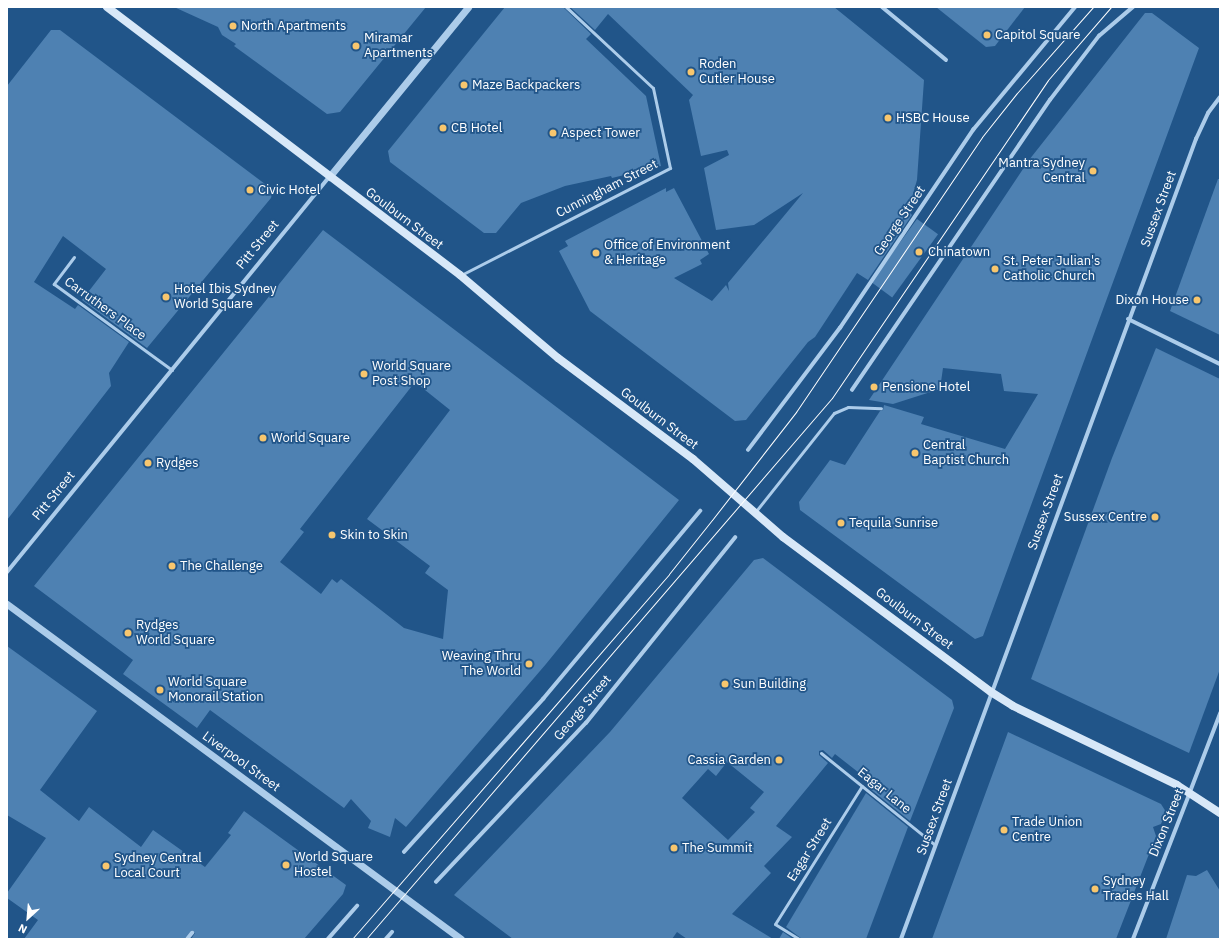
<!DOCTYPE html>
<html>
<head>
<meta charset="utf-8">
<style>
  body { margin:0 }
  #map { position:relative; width:1227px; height:946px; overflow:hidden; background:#215589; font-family:"IBM Plex Sans",sans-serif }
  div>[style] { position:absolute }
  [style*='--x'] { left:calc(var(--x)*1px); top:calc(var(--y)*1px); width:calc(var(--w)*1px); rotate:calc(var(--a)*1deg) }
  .building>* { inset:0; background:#4e81b2; transform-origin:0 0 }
  .service>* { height:3px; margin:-1.5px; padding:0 1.5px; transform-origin:1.5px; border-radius:1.5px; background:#acccea }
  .pedestrian>* { height:3.5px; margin:-1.75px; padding:0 1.75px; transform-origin:1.75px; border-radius:1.75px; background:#acccea }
  .minor>* { height:4px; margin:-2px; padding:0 2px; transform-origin:2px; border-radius:2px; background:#acccea }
  .tertiary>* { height:7px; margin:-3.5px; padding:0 3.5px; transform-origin:3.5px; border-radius:3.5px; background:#acccea }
  .secondary>* { height:8px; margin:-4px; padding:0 4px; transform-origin:4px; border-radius:4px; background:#d8e8f8 }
  .tram>* { height:1px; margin:-0.5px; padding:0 0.5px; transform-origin:0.5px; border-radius:0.5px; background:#fff }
  .dots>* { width:11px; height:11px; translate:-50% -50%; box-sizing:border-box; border:2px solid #215589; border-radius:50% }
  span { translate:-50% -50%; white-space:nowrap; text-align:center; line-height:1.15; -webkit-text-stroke:3.5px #215589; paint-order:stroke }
  .poi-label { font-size:13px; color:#fff }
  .left { translate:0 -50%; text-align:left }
  .right { translate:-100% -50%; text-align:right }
  .street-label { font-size:13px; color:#fff }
  .frame { position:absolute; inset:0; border:8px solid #fff; pointer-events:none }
  .north { position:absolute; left:8px; top:898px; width:40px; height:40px; -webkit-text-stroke:3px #215589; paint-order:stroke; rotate:206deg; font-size:11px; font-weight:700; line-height:16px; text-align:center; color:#fff }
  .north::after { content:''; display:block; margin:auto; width:14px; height:18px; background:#fff; clip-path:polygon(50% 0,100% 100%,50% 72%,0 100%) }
</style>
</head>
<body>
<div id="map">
  <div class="building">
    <div style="clip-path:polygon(174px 7px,426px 7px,340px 112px,327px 114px,234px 46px,236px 44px,222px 35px,218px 27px)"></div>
    <div style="clip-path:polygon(505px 7px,563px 7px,591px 34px,586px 39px,646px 96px,661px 166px,612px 178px,611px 176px,565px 186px,521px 203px,496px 233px,484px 233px,390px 162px,388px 151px)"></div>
    <div style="clip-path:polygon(570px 7px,834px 7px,924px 80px,917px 180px,908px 211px,912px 215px,868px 280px,857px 273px,815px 337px,808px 342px,746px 420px,735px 421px,590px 311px,559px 251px,568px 246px,565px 241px,666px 188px,666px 192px,674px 188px,709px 254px,700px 260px,702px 264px,674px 278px,712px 301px,726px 285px,729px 291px,728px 283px,803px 193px,754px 225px,716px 230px,704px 168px,729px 155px,727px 150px,701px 156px,689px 100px,693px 95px,608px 14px,595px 30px)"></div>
    <div style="clip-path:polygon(936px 7px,1025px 7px,995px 46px,986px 47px)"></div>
    <div style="clip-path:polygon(1145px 13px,1152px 13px,1199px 48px,983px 636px,975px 639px,800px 510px,799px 502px,830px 460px,845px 465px,880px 411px,883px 410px,884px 405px,924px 417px,921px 424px,1005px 449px,1038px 394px,1004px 391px,1001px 374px,943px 368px,940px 389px,893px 404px,869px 400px,1029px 160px)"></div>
    <div style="clip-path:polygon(51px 30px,60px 30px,273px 190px,271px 198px,147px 348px,82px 300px,106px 269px,63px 236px,34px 282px,75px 309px,78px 305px,129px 342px,109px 373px,111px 386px,7px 520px,7px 86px)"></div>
    <div style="clip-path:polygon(1218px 179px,1220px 179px,1220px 335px,1170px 311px)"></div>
    <div style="left:917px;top:219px;width:26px;height:78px;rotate:36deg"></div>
    <div style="clip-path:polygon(evenodd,323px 230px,679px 500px,546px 664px,406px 827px,395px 818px,390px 837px,368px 828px,371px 821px,351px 799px,344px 808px,210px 710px,197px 728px,123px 674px,133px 660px,34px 586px,323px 230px,415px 382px,450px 410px,367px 519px,430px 566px,425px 573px,448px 590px,443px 639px,404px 628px,341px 579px,337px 583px,332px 579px,321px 594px,280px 562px,304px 532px,300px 529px,415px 382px)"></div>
    <div style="clip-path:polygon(1156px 348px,1220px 379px,1220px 669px,1189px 753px,1031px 679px,1112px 458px)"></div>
    <div style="clip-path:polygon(evenodd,763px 558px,952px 700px,954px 708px,910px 821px,869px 788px,872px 783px,835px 754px,832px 758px,823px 750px,819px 751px,819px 755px,828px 763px,776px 826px,792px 837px,764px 866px,771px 873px,732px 914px,773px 939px,687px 939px,677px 932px,672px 939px,513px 939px,454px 895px,610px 732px,754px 560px,763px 558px,727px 762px,764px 792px,750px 808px,755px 812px,728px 840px,682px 798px,708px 769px,716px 776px,727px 762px)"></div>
    <div style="clip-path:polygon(7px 646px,97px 711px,40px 790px,79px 821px,89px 807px,141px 847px,153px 830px,205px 867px,231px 835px,228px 833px,244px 811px,346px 885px,343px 894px,304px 939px,191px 939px,195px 933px,192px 930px,184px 939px,24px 939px,38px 920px,7px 898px,7px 893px,46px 838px,7px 815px)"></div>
    <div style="clip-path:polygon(1008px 732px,1161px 804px,1166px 812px,1161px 824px,1153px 827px,1156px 836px,1116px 939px,932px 939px)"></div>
    <div style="clip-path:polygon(866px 793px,908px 827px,866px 939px,802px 939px,786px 927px)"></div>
    <div style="clip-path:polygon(1207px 870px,1220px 891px,1220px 939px,1166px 939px,1187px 875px,1196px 876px)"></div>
    <div style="clip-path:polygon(783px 932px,793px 939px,779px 939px)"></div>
  </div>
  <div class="service">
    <div style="--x:74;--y:257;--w:34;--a:127"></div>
    <div style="--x:54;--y:284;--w:146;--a:36.1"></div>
    <div style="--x:461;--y:275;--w:235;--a:-27.1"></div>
    <div style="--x:670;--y:168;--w:82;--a:-102"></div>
    <div style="--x:653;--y:88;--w:119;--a:-137"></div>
    <div style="--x:756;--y:511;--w:125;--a:-51.5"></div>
    <div style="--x:834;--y:413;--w:15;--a:-23"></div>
    <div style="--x:848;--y:407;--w:33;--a:2"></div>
    <div style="--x:821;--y:753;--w:146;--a:38.9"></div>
    <div style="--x:799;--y:939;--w:28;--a:-148"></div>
    <div style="--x:775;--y:924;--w:163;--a:-57.8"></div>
  </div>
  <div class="pedestrian">
    <div style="--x:852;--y:390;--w:351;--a:-55.7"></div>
    <div style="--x:1050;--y:100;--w:81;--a:-52.6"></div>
    <div style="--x:1099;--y:36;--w:45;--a:-40.5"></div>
    <div style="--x:748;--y:450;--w:153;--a:-53"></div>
    <div style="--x:840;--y:328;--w:239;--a:-56.1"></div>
    <div style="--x:973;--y:130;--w:160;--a:-50.3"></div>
    <div style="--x:1190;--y:792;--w:84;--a:-69"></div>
    <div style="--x:404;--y:852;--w:207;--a:-47.7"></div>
    <div style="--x:543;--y:699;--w:245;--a:-50.1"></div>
    <div style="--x:436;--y:882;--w:219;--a:-46.7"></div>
    <div style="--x:586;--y:723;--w:238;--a:-51.2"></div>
    <div style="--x:187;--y:939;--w:8;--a:-50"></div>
    <div style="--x:328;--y:939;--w:44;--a:-48.7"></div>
    <div style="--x:386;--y:939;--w:9;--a:-49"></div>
  </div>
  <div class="minor">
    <div style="--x:882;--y:7;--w:83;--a:39.6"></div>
    <div style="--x:1128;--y:319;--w:102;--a:26.1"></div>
    <div style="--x:7;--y:572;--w:510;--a:-50.81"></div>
    <div style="--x:901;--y:939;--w:853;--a:-69.76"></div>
    <div style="--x:1196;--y:139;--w:29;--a:-65"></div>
    <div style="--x:1208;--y:113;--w:20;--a:-53"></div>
    <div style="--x:1133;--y:939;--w:158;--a:-68.8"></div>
  </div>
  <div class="tertiary">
    <div style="--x:329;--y:177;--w:220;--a:-50.7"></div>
    <div style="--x:7;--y:604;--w:564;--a:36.42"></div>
  </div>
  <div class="secondary">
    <div style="--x:107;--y:7;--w:443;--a:37.2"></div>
    <div style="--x:460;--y:275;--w:128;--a:40.3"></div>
    <div style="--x:558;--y:358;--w:169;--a:36.8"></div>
    <div style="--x:693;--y:459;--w:119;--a:40.9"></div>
    <div style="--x:783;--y:537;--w:259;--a:36.7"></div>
    <div style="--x:991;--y:692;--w:26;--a:32"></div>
    <div style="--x:1013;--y:706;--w:182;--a:25.7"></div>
    <div style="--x:1177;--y:785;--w:51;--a:33.1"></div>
  </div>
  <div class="tram">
    <div style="--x:352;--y:939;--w:483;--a:-49"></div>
    <div style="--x:669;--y:574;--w:69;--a:-51.5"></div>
    <div style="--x:712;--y:520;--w:137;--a:-52.1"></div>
    <div style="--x:796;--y:412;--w:332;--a:-55.9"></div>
    <div style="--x:982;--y:137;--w:56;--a:-51.5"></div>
    <div style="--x:1017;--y:93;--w:115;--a:-48.5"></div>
    <div style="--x:366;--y:939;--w:714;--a:-49.26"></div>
    <div style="--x:832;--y:398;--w:384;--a:-55.8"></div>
    <div style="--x:1048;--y:80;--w:96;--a:-49.2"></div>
  </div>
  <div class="dots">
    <div style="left:233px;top:26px;background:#f7c66e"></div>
    <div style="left:987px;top:35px;background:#f7c66e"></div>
    <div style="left:356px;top:46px;background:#f7c66e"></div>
    <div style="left:691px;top:72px;background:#f7c66e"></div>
    <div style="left:464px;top:85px;background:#f7c66e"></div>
    <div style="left:888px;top:118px;background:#f7c66e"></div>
    <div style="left:443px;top:128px;background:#f7c66e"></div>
    <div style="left:553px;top:133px;background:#f7c66e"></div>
    <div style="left:1093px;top:171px;background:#f7c66e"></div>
    <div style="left:250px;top:190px;background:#f7c66e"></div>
    <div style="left:919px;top:252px;background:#f7c66e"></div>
    <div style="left:596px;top:253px;background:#f7c66e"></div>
    <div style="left:995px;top:269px;background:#f7c66e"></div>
    <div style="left:166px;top:297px;background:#f7c66e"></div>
    <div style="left:1197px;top:300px;background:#f7c66e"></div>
    <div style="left:364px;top:374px;background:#f7c66e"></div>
    <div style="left:874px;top:387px;background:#f7c66e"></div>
    <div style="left:263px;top:438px;background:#f7c66e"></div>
    <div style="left:915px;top:453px;background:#f7c66e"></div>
    <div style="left:148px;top:463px;background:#f7c66e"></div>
    <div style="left:1155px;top:517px;background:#f7c66e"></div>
    <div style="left:841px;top:523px;background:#f7c66e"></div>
    <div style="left:332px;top:535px;background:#f7c66e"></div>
    <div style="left:172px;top:566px;background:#f7c66e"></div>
    <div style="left:128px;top:633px;background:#f7c66e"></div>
    <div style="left:529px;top:664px;background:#f7c66e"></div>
    <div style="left:725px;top:684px;background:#f7c66e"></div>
    <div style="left:160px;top:690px;background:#f7c66e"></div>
    <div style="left:779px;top:760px;background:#f7c66e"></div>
    <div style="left:1004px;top:830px;background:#f7c66e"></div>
    <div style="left:674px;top:848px;background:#f7c66e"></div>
    <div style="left:286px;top:865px;background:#f7c66e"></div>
    <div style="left:106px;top:866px;background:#f7c66e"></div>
    <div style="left:1095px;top:889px;background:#f7c66e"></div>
  </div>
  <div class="poi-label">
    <span class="left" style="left:241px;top:26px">North Apartments</span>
    <span class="left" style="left:995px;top:35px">Capitol Square</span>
    <span class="left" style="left:364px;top:46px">Miramar<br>Apartments</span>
    <span class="left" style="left:699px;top:72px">Roden<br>Cutler House</span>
    <span class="left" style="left:472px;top:85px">Maze Backpackers</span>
    <span class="left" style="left:896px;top:118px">HSBC House</span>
    <span class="left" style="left:451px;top:128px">CB Hotel</span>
    <span class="left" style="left:561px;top:133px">Aspect Tower</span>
    <span class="right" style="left:1085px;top:171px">Mantra Sydney<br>Central</span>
    <span class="left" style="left:258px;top:190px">Civic Hotel</span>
    <span class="left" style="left:604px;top:253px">Office of Environment<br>&amp; Heritage</span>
    <span class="left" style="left:928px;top:252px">Chinatown</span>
    <span class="left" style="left:1003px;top:269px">St. Peter Julian's<br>Catholic Church</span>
    <span class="left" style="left:174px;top:297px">Hotel Ibis Sydney<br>World Square</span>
    <span class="right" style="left:1189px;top:300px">Dixon House</span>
    <span class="left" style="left:372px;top:374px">World Square<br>Post Shop</span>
    <span class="left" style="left:882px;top:387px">Pensione Hotel</span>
    <span class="left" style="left:271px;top:438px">World Square</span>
    <span class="left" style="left:923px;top:453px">Central<br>Baptist Church</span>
    <span class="left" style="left:156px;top:463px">Rydges</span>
    <span class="right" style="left:1147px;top:517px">Sussex Centre</span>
    <span class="left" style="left:849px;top:523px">Tequila Sunrise</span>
    <span class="left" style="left:340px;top:535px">Skin to Skin</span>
    <span class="left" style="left:180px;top:566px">The Challenge</span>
    <span class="left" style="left:136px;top:633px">Rydges<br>World Square</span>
    <span class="right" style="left:521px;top:664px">Weaving Thru<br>The World</span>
    <span class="left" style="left:168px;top:690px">World Square<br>Monorail Station</span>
    <span class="left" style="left:733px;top:684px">Sun Building</span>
    <span class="right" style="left:771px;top:760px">Cassia Garden</span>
    <span class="left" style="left:1012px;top:830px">Trade Union<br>Centre</span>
    <span class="left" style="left:682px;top:848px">The Summit</span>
    <span class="left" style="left:294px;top:865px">World Square<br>Hostel</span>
    <span class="left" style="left:114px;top:866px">Sydney Central<br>Local Court</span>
    <span class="left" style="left:1103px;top:889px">Sydney<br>Trades Hall</span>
  </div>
  <div class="street-label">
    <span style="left:607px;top:189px;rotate:-27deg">Cunningham Street</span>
    <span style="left:1159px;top:209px;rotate:-70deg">Sussex Street</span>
    <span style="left:404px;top:219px;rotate:37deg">Goulburn Street</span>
    <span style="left:900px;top:221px;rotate:-56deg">George Street</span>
    <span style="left:258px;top:245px;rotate:-51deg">Pitt Street</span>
    <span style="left:105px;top:309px;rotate:36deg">Carruthers Place</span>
    <span style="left:659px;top:419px;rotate:37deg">Goulburn Street</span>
    <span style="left:54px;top:496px;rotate:-51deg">Pitt Street</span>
    <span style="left:1046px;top:512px;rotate:-70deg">Sussex Street</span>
    <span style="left:914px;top:619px;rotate:37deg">Goulburn Street</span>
    <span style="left:583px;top:708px;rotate:-50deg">George Street</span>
    <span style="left:241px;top:762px;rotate:36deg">Liverpool Street</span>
    <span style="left:884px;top:791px;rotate:39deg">Eagar Lane</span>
    <span style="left:935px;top:817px;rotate:-70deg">Sussex Street</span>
    <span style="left:1167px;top:823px;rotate:-68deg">Dixon Street</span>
    <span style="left:810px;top:850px;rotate:-58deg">Eagar Street</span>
  </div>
  <div class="frame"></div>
  <div class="north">N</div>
</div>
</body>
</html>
